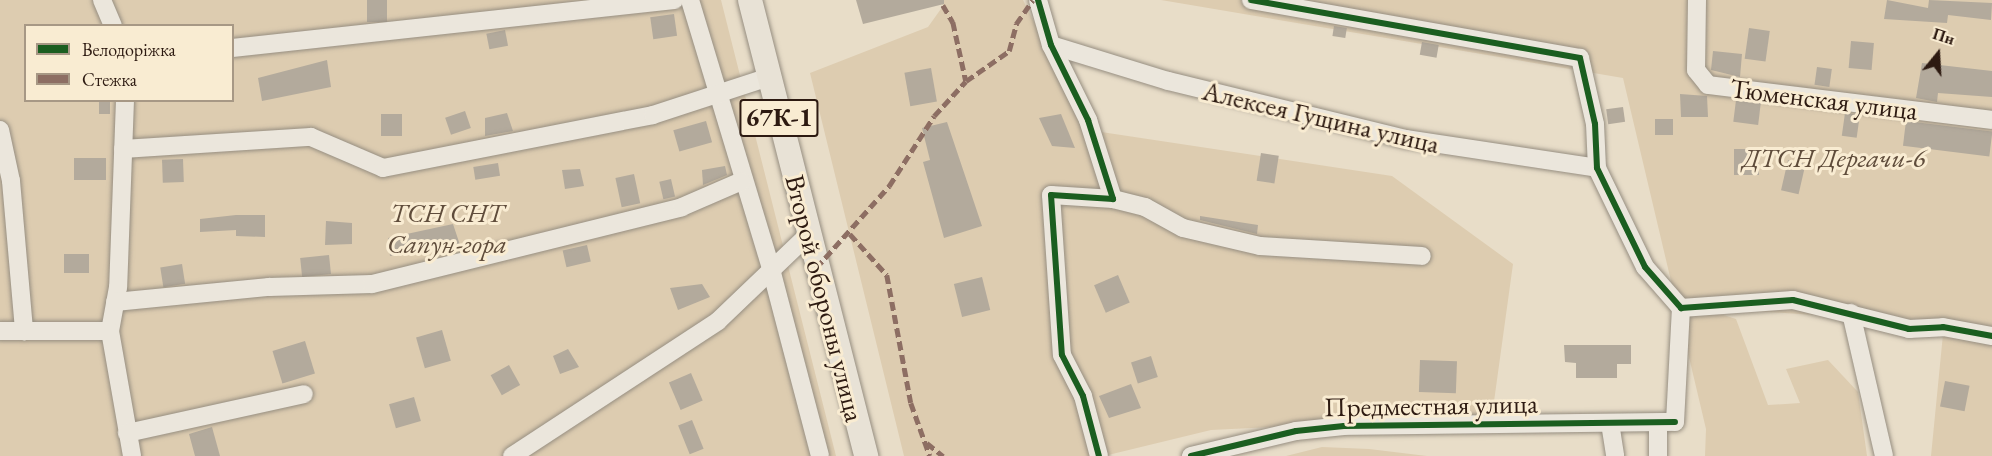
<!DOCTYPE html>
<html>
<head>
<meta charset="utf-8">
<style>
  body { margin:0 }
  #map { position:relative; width:1992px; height:456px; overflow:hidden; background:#e8ddc8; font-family:"EB Garamond",serif }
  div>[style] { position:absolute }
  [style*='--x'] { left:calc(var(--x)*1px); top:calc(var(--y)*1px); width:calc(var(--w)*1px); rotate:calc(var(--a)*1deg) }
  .green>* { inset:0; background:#ddccb0 }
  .building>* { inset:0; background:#b3aa9c; transform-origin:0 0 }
  .roads { filter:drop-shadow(0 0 2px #968e81) drop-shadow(0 0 2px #968e81) }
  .minor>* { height:18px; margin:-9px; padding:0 9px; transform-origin:9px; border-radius:9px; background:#ebe6dc }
  .major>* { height:24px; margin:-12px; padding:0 12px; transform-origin:12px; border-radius:12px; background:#e8e2d6 }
  .quiet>* { height:4.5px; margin-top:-2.25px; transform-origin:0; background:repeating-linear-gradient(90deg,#8d6e63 0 9px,transparent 0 13.5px) }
  .cycleway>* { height:6px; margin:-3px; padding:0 3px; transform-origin:3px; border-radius:3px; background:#1b5e20 }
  span { translate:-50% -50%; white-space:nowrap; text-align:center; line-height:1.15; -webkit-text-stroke:6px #f9ecd2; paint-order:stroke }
  .shield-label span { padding:2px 4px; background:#f9ecd2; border:2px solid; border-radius:4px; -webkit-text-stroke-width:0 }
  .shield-label { font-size:26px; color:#2d1a11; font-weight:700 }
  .street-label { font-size:27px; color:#2d1a11 }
  .park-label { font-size:27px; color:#5f4c3b; font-style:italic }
  .legend { position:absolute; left:24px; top:24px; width:210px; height:78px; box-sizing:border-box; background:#f9ecd2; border:2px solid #a79885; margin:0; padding:8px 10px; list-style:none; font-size:18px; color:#2d1a11 }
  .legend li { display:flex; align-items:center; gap:12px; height:30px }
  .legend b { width:30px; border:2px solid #a79885 }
  .north { position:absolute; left:1908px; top:24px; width:60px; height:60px; -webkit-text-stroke:4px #f9ecd2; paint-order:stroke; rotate:18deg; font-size:16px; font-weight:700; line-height:24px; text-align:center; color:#2d1a11 }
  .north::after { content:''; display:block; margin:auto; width:21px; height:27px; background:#2d1a11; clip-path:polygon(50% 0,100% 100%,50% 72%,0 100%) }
</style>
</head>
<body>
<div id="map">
  <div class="green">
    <div style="clip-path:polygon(evenodd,0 0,721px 0,836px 456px,0 456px,0 0,26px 26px,232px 26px,232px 100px,26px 100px,26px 26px)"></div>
    <div style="clip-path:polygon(939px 0,1023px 0,1088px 130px,1392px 176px,1513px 264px,1492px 416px,1211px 430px,1104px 456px,904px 456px,810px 73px,928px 27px,943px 6px)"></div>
    <div style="clip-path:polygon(1161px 0,1992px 0,1992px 456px,1931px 456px,1944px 324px,1698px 307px,1736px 319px,1768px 405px,1800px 403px,1786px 369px,1828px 360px,1858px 392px,1867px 456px,1705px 456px,1706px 429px,1623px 78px)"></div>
    <div style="clip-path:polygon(1322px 447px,1369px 449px,1427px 456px,1286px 456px)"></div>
  </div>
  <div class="building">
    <div style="left:367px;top:0;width:20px;height:22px"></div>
    <div style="clip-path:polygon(856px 0,944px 0,944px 4px,863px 24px)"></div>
    <div style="clip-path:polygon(1887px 0,1928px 8px,1929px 0,1992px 3px,1991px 20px,1948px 15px,1947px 23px,1884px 19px)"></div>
    <div style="left:674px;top:14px;width:22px;height:24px;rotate:82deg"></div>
    <div style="left:1334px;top:26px;width:13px;height:10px;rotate:9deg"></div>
    <div style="left:1749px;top:28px;width:21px;height:31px;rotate:8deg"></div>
    <div style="left:505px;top:30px;width:16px;height:19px;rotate:79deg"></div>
    <div style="left:1851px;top:41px;width:23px;height:27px;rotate:5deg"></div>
    <div style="left:1422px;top:42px;width:17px;height:13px;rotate:10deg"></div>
    <div style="clip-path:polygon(1713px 51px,1742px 54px,1740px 77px,1711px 70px)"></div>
    <div style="clip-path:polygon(327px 60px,331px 87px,262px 101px,258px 78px)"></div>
    <div style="clip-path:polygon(1922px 63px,1992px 71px,1992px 97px,1938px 93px,1937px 102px,1916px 98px)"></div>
    <div style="left:1817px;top:67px;width:15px;height:18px;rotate:8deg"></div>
    <div style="left:931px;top:68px;width:34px;height:27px;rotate:80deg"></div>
    <div style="clip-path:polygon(1680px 94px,1707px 96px,1708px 117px,1681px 117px)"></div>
    <div style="left:99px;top:100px;width:11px;height:14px"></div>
    <div style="left:1736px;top:100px;width:25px;height:22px;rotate:7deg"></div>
    <div style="left:1623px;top:107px;width:15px;height:17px;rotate:82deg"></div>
    <div style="left:465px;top:111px;width:18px;height:21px;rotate:71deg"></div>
    <div style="clip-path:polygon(507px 113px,513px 131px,485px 136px,485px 118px)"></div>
    <div style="left:1845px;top:113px;width:15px;height:23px;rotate:8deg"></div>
    <div style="left:381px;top:114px;width:21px;height:22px"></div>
    <div style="clip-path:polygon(1061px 114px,1075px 148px,1052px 146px,1039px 118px)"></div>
    <div style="left:1673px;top:119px;width:16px;height:18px;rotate:90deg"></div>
    <div style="left:706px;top:121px;width:22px;height:34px;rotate:74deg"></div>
    <div style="left:1906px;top:121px;width:87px;height:25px;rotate:7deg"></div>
    <div style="clip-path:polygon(947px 122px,982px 226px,944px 238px,923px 162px,930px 160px,922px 128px)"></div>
    <div style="left:1734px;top:149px;width:25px;height:26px"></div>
    <div style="left:1261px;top:153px;width:18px;height:28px;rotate:9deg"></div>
    <div style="left:74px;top:158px;width:32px;height:22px"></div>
    <div style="left:183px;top:159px;width:23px;height:21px;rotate:88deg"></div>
    <div style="left:1788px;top:160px;width:18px;height:31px;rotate:13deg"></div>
    <div style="left:498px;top:163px;width:13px;height:25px;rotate:81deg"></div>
    <div style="clip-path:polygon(725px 166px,727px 175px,703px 185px,702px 170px)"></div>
    <div style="clip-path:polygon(580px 169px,584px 186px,565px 189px,562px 170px)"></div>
    <div style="left:634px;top:174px;width:30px;height:19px;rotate:78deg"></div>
    <div style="left:671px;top:179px;width:18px;height:12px;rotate:77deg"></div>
    <div style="clip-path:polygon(236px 215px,265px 215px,265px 237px,236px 236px,236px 230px,200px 232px,200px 219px)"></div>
    <div style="clip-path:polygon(1200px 216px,1258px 225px,1257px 234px,1200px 220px)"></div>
    <div style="clip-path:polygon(326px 221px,352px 223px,352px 244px,325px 245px)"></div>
    <div style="clip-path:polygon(453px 224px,460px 245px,390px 256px,388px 238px)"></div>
    <div style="left:587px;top:245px;width:17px;height:25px;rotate:77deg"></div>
    <div style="left:89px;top:254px;width:19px;height:25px;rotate:90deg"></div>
    <div style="left:329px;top:255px;width:19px;height:29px;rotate:84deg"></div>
    <div style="left:182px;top:264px;width:20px;height:22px;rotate:81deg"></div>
    <div style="left:1118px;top:275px;width:30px;height:26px;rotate:67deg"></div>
    <div style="left:982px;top:277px;width:34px;height:29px;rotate:76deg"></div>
    <div style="clip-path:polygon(702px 284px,710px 297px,678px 310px,670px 288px)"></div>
    <div style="left:442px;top:330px;width:32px;height:27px;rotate:74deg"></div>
    <div style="left:305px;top:341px;width:34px;height:34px;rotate:73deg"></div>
    <div style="clip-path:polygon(1564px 345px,1631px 345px,1631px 364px,1617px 364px,1617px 378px,1576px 378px,1576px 363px,1565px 362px)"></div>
    <div style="clip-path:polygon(568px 349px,579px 367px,560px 374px,553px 356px)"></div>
    <div style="left:1151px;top:356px;width:22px;height:21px;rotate:72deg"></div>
    <div style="left:1420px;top:360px;width:37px;height:32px;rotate:2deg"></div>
    <div style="left:509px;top:365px;width:23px;height:21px;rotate:61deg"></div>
    <div style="left:691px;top:373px;width:30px;height:24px;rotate:67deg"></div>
    <div style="left:1945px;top:381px;width:25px;height:26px;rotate:11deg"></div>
    <div style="clip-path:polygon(1131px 384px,1141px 408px,1109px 418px,1099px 396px)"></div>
    <div style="left:414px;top:397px;width:25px;height:26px;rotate:74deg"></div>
    <div style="left:692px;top:420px;width:31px;height:15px;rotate:68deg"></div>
    <div style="clip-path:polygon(212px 427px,220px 456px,195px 456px,189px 434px)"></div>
  </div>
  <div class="roads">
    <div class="minor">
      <div style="--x:102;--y:0;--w:28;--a:67"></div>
      <div style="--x:690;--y:0;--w:281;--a:73.2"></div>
      <div style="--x:771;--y:269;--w:193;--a:75.3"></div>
      <div style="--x:1038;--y:0;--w:47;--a:73.9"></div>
      <div style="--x:1051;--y:45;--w:84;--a:63.7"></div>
      <div style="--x:1088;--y:120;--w:83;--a:72.4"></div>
      <div style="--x:1113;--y:199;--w:62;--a:-176.3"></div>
      <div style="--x:1051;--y:195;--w:160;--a:86.1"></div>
      <div style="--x:1062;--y:355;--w:46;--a:62.9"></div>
      <div style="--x:1083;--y:396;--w:62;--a:75.1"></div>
      <div style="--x:1697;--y:0;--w:70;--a:90.8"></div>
      <div style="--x:1696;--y:70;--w:19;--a:51"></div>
      <div style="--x:1708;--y:85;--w:286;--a:7"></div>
      <div style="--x:1051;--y:45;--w:122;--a:17.1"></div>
      <div style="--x:1168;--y:81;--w:245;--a:13.7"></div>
      <div style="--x:1406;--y:139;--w:193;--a:8.6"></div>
      <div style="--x:232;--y:48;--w:445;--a:-6.2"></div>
      <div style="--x:125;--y:100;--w:187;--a:92.1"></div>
      <div style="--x:118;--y:287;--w:45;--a:100.3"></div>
      <div style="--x:110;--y:331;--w:127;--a:80"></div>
      <div style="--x:0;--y:130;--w:52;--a:77.8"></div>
      <div style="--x:11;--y:181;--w:151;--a:85"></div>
      <div style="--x:123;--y:149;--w:188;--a:-3.7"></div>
      <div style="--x:311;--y:137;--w:78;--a:23.3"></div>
      <div style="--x:383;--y:168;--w:275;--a:-11.1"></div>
      <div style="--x:653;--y:115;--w:122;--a:-18.1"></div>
      <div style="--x:1113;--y:199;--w:33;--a:14"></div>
      <div style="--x:1145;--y:207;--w:43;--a:28.9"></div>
      <div style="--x:1183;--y:228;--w:79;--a:13.2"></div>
      <div style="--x:1260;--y:246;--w:162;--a:3.5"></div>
      <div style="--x:115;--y:302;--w:155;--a:-5.6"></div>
      <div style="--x:269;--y:287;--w:103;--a:-1.7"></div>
      <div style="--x:372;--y:284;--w:319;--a:-13.9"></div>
      <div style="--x:682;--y:207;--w:65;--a:-23.4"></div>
      <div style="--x:1681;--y:308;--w:112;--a:-4.1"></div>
      <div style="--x:1793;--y:300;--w:120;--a:14"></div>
      <div style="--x:1909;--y:329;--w:34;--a:-3"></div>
      <div style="--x:1943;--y:327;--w:50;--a:10.4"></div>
      <div style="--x:1851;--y:313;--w:147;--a:77"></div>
      <div style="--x:0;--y:331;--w:110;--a:0"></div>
      <div style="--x:1610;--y:423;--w:33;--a:81"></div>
      <div style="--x:1658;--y:423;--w:33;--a:90"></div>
      <div style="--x:127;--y:433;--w:181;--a:-12.4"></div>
      <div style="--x:512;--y:456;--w:246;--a:-33.2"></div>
      <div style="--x:718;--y:321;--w:124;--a:-43.7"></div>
      <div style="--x:1191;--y:456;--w:108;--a:-13.4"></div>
      <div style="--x:1296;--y:431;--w:48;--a:-5.9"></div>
      <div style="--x:1344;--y:426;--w:331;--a:-0.7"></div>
      <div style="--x:1675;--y:422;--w:114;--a:-87"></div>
      <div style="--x:1681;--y:308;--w:55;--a:-131.3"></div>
      <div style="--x:1645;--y:267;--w:110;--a:-115.9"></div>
      <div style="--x:1597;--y:168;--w:44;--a:-92.6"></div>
      <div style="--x:1595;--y:124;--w:68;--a:-102.8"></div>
      <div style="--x:1580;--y:58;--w:334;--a:-170"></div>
    </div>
    <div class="major">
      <div style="--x:750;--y:0;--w:471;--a:75.7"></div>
    </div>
  </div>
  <div class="quiet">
    <div style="--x:943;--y:5;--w:20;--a:60"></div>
    <div style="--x:953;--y:22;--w:60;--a:77.6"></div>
    <div style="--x:850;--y:234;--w:55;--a:47.9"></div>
    <div style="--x:887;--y:275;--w:130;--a:79.4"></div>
    <div style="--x:911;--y:403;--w:56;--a:70.3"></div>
    <div style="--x:816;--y:268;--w:110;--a:-48.3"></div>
    <div style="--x:889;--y:186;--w:83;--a:-57.3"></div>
    <div style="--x:934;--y:116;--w:47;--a:-47.6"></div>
    <div style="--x:966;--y:81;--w:52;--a:-34.9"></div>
    <div style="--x:1009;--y:51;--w:28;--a:-75"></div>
    <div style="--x:1016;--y:24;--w:29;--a:-55"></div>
    <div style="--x:927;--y:443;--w:21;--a:39"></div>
  </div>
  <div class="cycleway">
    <div style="--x:1038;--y:0;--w:47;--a:73.9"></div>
    <div style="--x:1051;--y:45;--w:84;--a:63.7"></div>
    <div style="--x:1088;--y:120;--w:83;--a:72.4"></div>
    <div style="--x:1113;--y:199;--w:62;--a:-176.3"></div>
    <div style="--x:1051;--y:195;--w:160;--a:86.1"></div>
    <div style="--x:1062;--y:355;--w:46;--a:62.9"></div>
    <div style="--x:1083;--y:396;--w:62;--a:75.1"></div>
    <div style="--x:1251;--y:0;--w:334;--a:10"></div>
    <div style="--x:1580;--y:58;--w:68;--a:77.2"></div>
    <div style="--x:1595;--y:124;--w:44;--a:87.4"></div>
    <div style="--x:1597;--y:168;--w:110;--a:64.1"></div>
    <div style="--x:1645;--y:267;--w:55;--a:48.7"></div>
    <div style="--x:1681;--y:308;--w:112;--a:-4.1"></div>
    <div style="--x:1793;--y:300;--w:120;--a:14"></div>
    <div style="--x:1909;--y:329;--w:34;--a:-3"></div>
    <div style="--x:1943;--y:327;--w:50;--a:10.4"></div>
    <div style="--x:1191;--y:456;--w:108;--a:-13.4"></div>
    <div style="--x:1296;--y:431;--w:48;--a:-5.9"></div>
    <div style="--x:1344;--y:426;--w:331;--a:-0.7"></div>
  </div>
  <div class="shield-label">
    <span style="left:779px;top:118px">67К-1</span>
  </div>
  <div class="street-label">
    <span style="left:1824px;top:99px;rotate:7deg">Тюменская улица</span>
    <span style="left:1321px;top:117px;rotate:13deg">Алексея Гущина улица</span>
    <span style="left:825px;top:298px;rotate:76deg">Второй обороны улица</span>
    <span style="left:1431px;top:405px;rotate:-1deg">Предместная улица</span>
  </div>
  <div class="park-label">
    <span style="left:1834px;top:158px">ДТСН Дергачи-6</span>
    <span style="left:447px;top:228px">ТСН СНТ<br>Сапун-гора</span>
  </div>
  <ul class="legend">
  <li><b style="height:8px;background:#1b5e20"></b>Велодоріжка</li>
  <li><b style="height:8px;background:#8d6e63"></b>Стежка</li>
  </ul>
  <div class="north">Пн</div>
</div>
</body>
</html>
